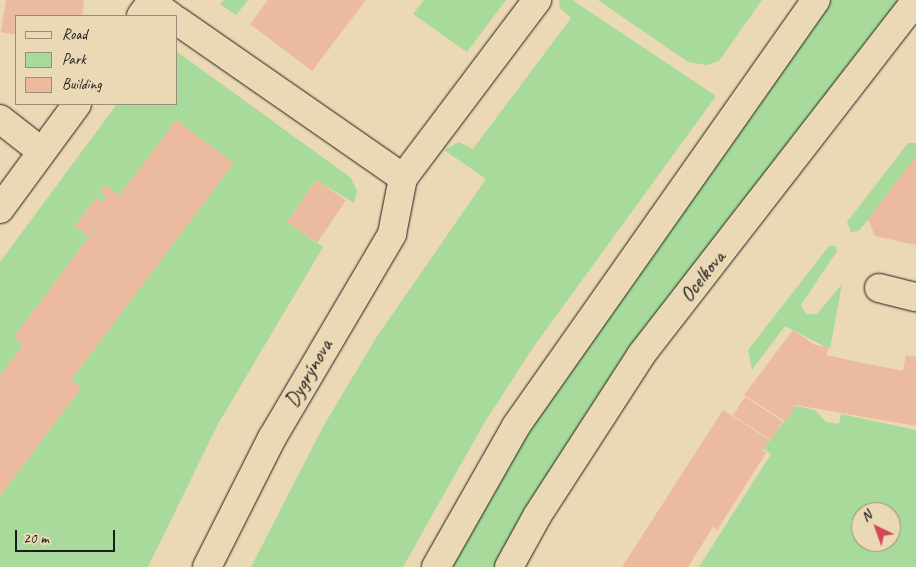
<!DOCTYPE html>
<html>
<head>
<meta charset="utf-8">
<style>
  body { margin:0 }
  #map { position:relative; width:916px; height:567px; overflow:hidden; background:#ebd8b5; font-family:Caveat,sans-serif }
  div>[style] { position:absolute }
  [style*='--x'] { left:calc(var(--x)*1px); top:calc(var(--y)*1px); width:calc(var(--w)*1px); rotate:calc(var(--a)*1deg) }
  .green>* { inset:0; background:#a7da9b }
  .building>* { inset:0; background:#ecba9e; transform-origin:0 0 }
  .roads { filter:drop-shadow(0 0 1px #1c1c1c) drop-shadow(0 0 1px #1c1c1c) }
  .street>* { height:28px; margin:-14px; padding:0 14px; transform-origin:14px; border-radius:14px; background:#ebd8b5 }
  .secondary>* { height:28px; margin:-14px; padding:0 14px; transform-origin:14px; border-radius:14px; background:#ebd8b5 }
  span { translate:-50% -50%; white-space:nowrap; text-align:center; line-height:1.15; -webkit-text-stroke:4px #ebd8b5; paint-order:stroke }
  .street-label { font-size:21px; color:#1c1c1c }
  .legend { position:absolute; left:15px; top:15px; width:162px; height:90px; box-sizing:border-box; background:#ebd8b5; border:1px solid #988d78; margin:0; padding:6px 9px; list-style:none; font-size:15px; color:#1c1c1c }
  .legend li { display:flex; align-items:center; gap:10px; height:25px }
  .legend b { width:25px; border:1px solid #988d78 }
  .north { position:absolute; left:851px; top:502px; width:50px; height:50px; box-sizing:border-box; background:#ebd8b5; border:1px solid #988d78; border-radius:50%; rotate:318deg; font-size:14px; font-weight:700; line-height:20px; text-align:center; color:#1c1c1c }
  .north::after { content:''; display:block; margin:auto; width:18px; height:22px; background:#d1495b; clip-path:polygon(50% 0,100% 100%,50% 72%,0 100%) }
  .scale { position:absolute; left:15px; top:530px; width:100px; height:22px; box-sizing:border-box; border:2px solid #1c1c1c; border-top:0; padding-left:6px; font-size:15px; line-height:18px; white-space:nowrap; color:#1c1c1c; -webkit-text-stroke:4px #ebd8b5; paint-order:stroke }
</style>
</head>
<body>
<div id="map">
  <div class="green">
    <div style="clip-path:polygon(224px 0,248px 0,236px 15px,220px 4px)"></div>
    <div style="clip-path:polygon(424px 0,506px 0,467px 52px,413px 14px)"></div>
    <div style="clip-path:polygon(559px 0,572px 0,716px 96px,532px 349px,483px 425px,403px 567px,251px 567px,324px 425px,376px 338px,486px 179px,444px 150px,459px 142px,473px 149px,571px 18px,560px 8px)"></div>
    <div style="clip-path:polygon(598px 0,762px 0,719px 61px,707px 65px,688px 62px)"></div>
    <div style="clip-path:polygon(830px 0,903px 0,498px 567px,445px 567px,584px 341px)"></div>
    <div style="clip-path:polygon(176px 51px,351px 178px,357px 191px,354px 203px,316px 180px,287px 222px,323px 247px,218px 424px,148px 567px,0 567px,0 496px,81px 388px,71px 380px,233px 163px,119px 196px,105px 185px,100px 192px,107px 197px,103px 203px,96px 198px,75px 226px,88px 236px,110px 209px,14px 337px,23px 345px,0 376px,0 262px,117px 104px,176px 104px)"></div>
    <div style="clip-path:polygon(908px 143px,916px 143px,916px 158px,868px 220px,858px 231px,851px 232px,847px 222px)"></div>
    <div style="clip-path:polygon(829px 246px,836px 246px,837px 251px,801px 305px,806px 314px,817px 314px,842px 284px,830px 349px,785px 326px,752px 370px,748px 350px)"></div>
    <div style="clip-path:polygon(evenodd,796px 406px,815px 410px,826px 422px,839px 424px,841px 414px,916px 430px,916px 567px,699px 567px,771px 454px,763px 449px,796px 406px,861px 512px,891px 512px,891px 542px,861px 542px,861px 512px)"></div>
  </div>
  <div class="building">
    <div style="clip-path:polygon(6px 0,84px 0,82px 16px,16px 16px,16px 35px,1px 32px)"></div>
    <div style="clip-path:polygon(268px 0,366px 0,312px 71px,250px 24px)"></div>
    <div style="clip-path:polygon(176px 120px,234px 163px,71px 380px,81px 388px,0 496px,0 376px,23px 345px,14px 337px,110px 209px,88px 236px,75px 226px,96px 198px,103px 203px,107px 197px,100px 192px,105px 185px,119px 196px)"></div>
    <div style="clip-path:polygon(916px 156px,916px 245px,875px 236px,868px 219px)"></div>
    <div style="left:316px;top:180px;width:36px;height:51px;rotate:34deg"></div>
    <div style="clip-path:polygon(793px 330px,815px 345px,828px 347px,827px 355px,853px 361px,903px 371px,906px 355px,916px 357px,916px 426px,796px 405px,786px 422px,744px 395px)"></div>
    <div style="left:745px;top:397px;width:45px;height:22px;rotate:33deg"></div>
    <div style="clip-path:polygon(723px 410px,769px 440px,762px 450px,766px 453px,717px 530px,713px 527px,688px 567px,622px 567px)"></div>
  </div>
  <div class="roads">
    <div class="street">
      <div style="--x:141;--y:16;--w:17;--a:-54"></div>
      <div style="--x:151;--y:2;--w:24;--a:36"></div>
      <div style="--x:176;--y:20;--w:277;--a:34.8"></div>
      <div style="--x:403;--y:178;--w:223;--a:-53"></div>
      <div style="--x:0;--y:119;--w:52;--a:38"></div>
      <div style="--x:0;--y:209;--w:130;--a:-53.7"></div>
      <div style="--x:879;--y:288;--w:38;--a:14"></div>
      <div style="--x:207;--y:567;--w:144;--a:-63.3"></div>
      <div style="--x:272;--y:438;--w:237;--a:-59.5"></div>
      <div style="--x:392;--y:234;--w:57;--a:-78.9"></div>
    </div>
    <div class="secondary">
      <div style="--x:436;--y:567;--w:162;--a:-60.4"></div>
      <div style="--x:516;--y:426;--w:521;--a:-54.85"></div>
      <div style="--x:509;--y:567;--w:58;--a:-61.2"></div>
      <div style="--x:537;--y:516;--w:192;--a:-57.1"></div>
      <div style="--x:641;--y:355;--w:448;--a:-52.2"></div>
    </div>
  </div>
  <div class="street-label">
    <span style="left:702px;top:276px;rotate:-52deg">Ocelkova</span>
    <span style="left:308px;top:373px;rotate:-60deg">Dygrýnova</span>
  </div>
  <ul class="legend">
  <li><b style="height:6px;background:#ebd8b5"></b>Road</li>
  <li><b style="height:14px;background:#a7da9b"></b>Park</li>
  <li><b style="height:14px;background:#ecba9e"></b>Building</li>
  </ul>
  <div class="north">N</div>
  <div class="scale">20 m</div>
</div>
</body>
</html>
